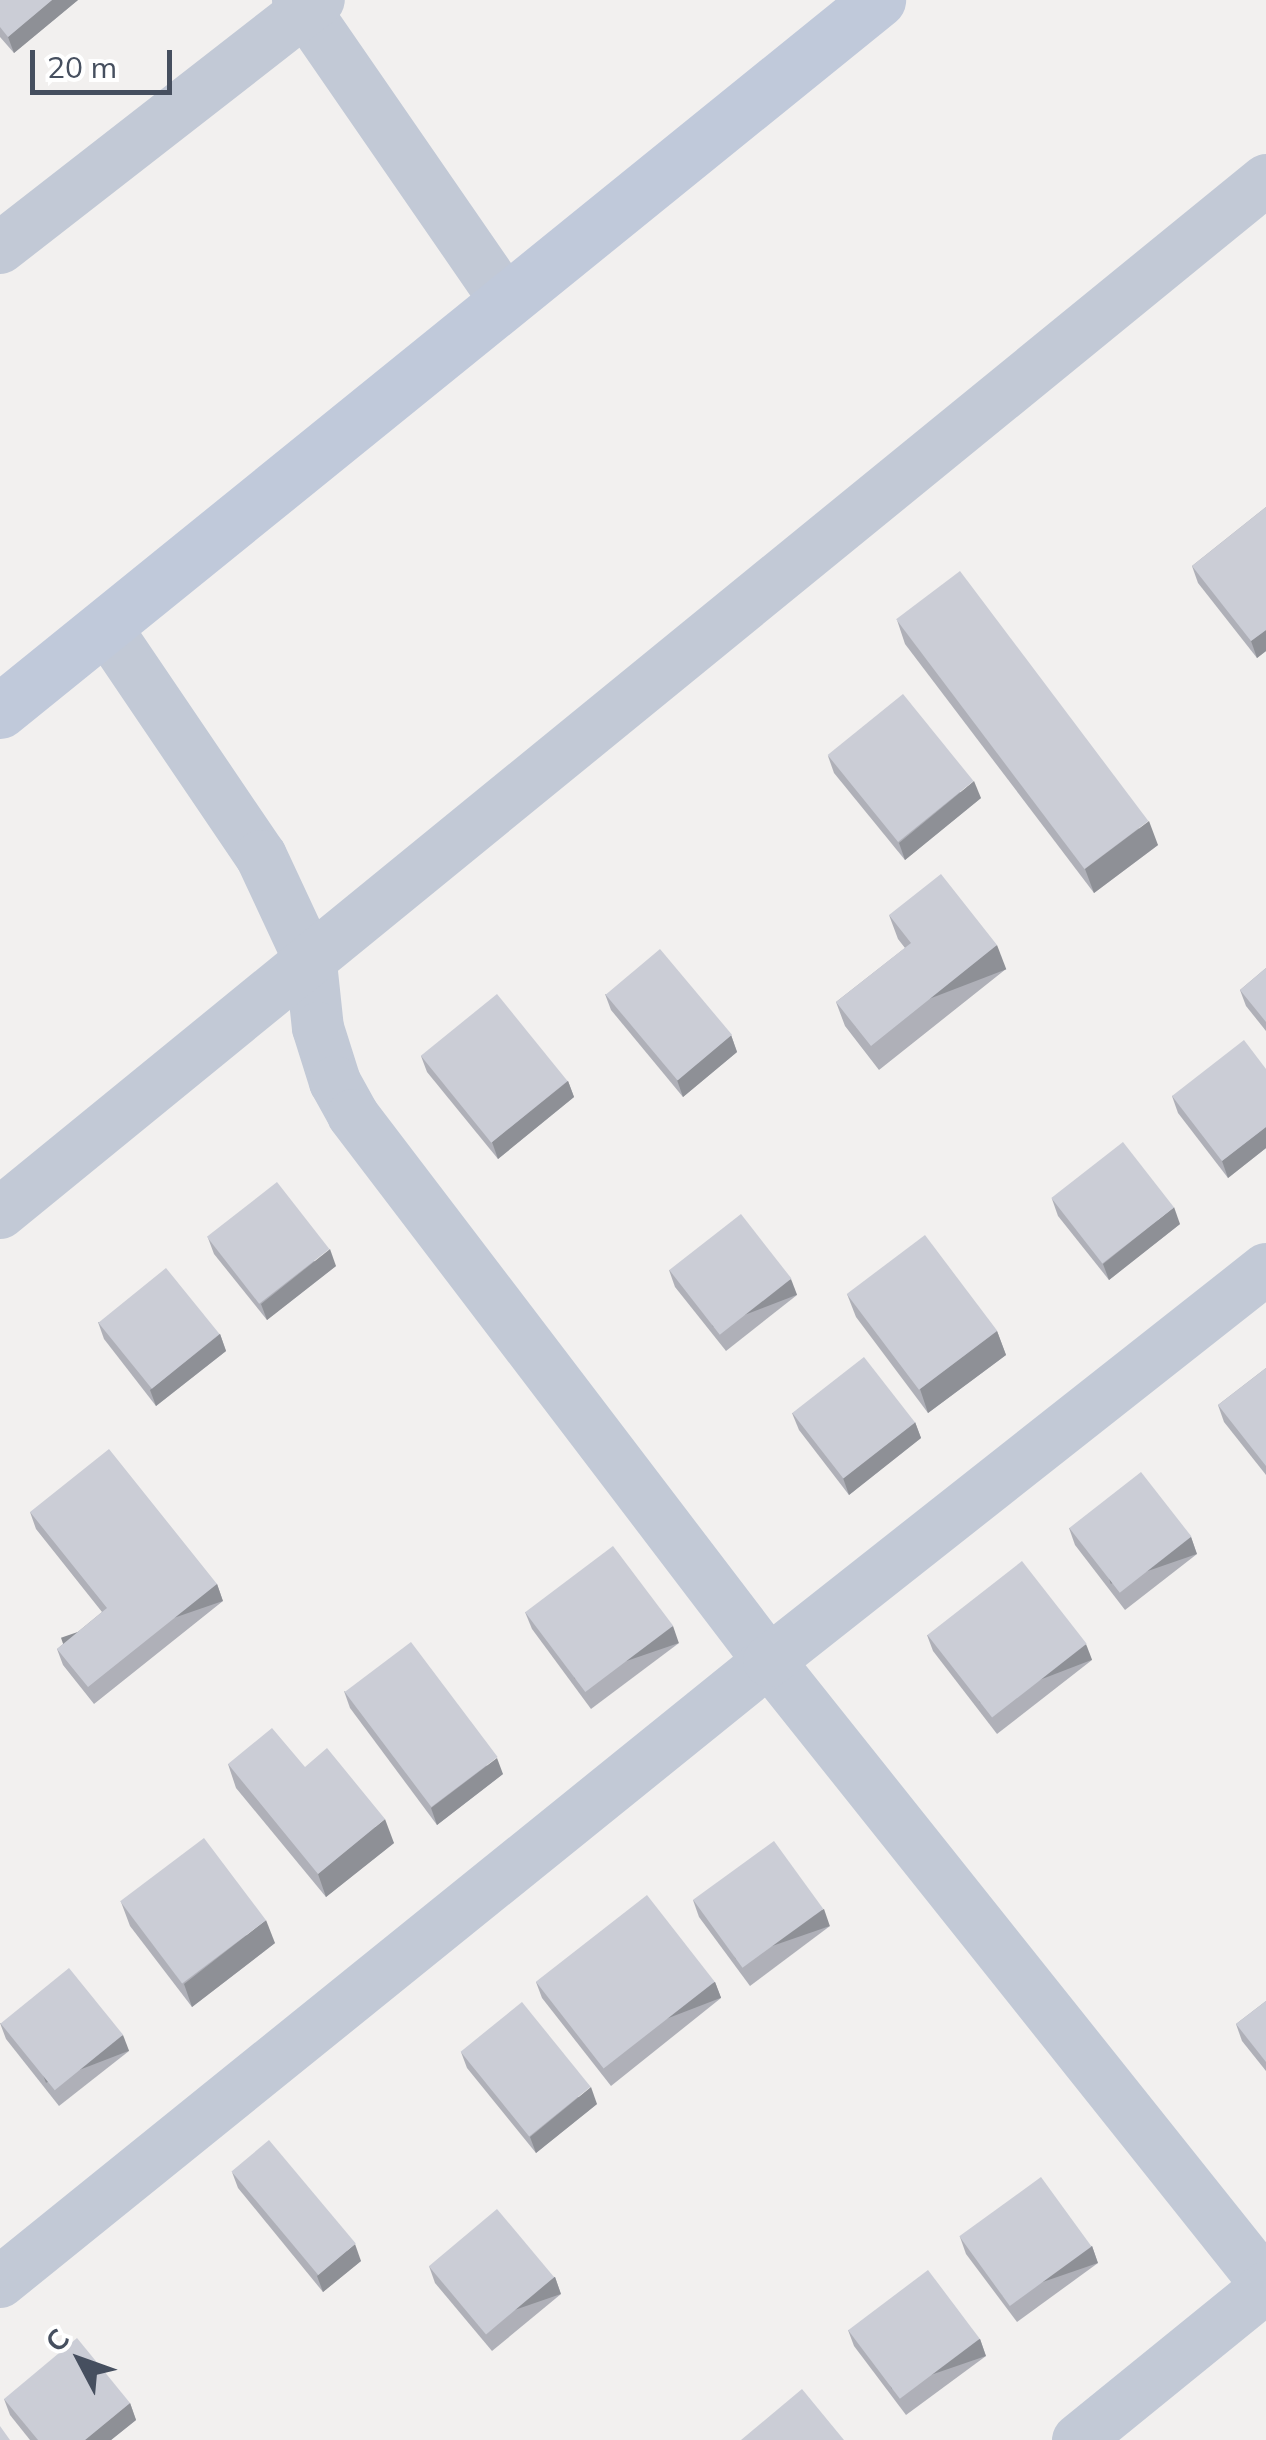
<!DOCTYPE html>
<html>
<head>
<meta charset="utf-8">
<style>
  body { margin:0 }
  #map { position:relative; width:1266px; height:2440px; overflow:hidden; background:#f2f0ef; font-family:Mulish,sans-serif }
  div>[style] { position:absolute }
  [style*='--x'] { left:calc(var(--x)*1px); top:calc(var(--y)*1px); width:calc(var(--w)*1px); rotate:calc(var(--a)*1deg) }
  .street>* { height:52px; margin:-26px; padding:0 26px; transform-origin:26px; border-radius:26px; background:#c2c9d6 }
  .secondary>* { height:55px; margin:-27.5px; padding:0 27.5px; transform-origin:27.5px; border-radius:27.5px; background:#c0c9da }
  .wall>* { inset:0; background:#afb0b8 }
  .shaded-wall>* { inset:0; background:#8e9096; transform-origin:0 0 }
  .building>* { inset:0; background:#cbcdd6; transform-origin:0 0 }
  span { translate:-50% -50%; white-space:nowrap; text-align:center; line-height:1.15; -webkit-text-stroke:8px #fff; paint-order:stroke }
  .north { position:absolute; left:30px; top:2310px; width:100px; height:100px; -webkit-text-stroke:8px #fff; paint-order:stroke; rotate:311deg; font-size:28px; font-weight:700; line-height:40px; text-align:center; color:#464f5f }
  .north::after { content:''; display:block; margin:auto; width:35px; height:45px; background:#464f5f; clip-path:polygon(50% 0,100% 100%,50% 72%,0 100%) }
  .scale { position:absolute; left:30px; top:50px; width:142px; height:45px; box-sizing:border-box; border:5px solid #464f5f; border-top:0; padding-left:12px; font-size:30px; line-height:35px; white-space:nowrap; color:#464f5f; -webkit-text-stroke:8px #fff; paint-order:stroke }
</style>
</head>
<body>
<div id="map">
  <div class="street">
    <div style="--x:298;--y:0;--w:364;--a:55.4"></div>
    <div style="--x:0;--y:248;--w:404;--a:-37.9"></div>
    <div style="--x:105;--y:626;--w:278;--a:55.9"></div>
    <div style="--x:261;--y:856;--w:118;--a:65"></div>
    <div style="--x:311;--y:963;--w:65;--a:83.9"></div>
    <div style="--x:318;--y:1028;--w:57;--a:72.5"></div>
    <div style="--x:335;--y:1082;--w:38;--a:61"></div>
    <div style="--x:353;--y:1115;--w:686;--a:52.7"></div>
    <div style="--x:769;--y:1661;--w:797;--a:51.42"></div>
    <div style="--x:0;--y:1213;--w:1634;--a:-39.21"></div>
    <div style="--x:0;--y:2282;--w:988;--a:-38.92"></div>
    <div style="--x:769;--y:1661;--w:633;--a:-38.26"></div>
    <div style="--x:1078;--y:2440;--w:242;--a:-39.1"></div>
  </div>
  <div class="secondary">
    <div style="--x:0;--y:711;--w:1130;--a:-39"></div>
  </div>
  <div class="wall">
    <div style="clip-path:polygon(0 0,78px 0,14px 53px,0 37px)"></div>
    <div style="clip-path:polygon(1266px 507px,1266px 651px,1257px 658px,1198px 583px,1192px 566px)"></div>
    <div style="clip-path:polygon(897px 620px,1158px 845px,1094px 893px,905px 644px)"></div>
    <div style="clip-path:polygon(828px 756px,981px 798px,905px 860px,834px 773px)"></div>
    <div style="clip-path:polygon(889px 915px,1006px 969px,879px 1070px,845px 1026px,836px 1002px,905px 948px,898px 939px)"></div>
    <div style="clip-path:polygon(1266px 968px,1266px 1031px,1246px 1006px,1240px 990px)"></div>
    <div style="clip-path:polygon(605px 994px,731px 1035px,737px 1052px,683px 1097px,611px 1010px)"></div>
    <div style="clip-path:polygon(421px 1056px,568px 1081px,574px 1097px,498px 1159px,427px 1072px)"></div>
    <div style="clip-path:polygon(1266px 1069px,1266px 1148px,1228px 1178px,1178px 1113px,1172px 1096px)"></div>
    <div style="clip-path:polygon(1052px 1199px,1180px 1224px,1109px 1280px,1058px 1216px)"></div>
    <div style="clip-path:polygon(208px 1238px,336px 1266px,267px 1320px,214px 1254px)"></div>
    <div style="clip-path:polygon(669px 1270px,797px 1295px,726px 1351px,675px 1287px)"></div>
    <div style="clip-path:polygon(847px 1294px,997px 1331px,1006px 1355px,928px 1413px,856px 1317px)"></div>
    <div style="clip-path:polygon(98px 1322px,220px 1334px,226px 1351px,156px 1406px,104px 1339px)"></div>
    <div style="clip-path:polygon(1266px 1368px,1266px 1475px,1224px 1422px,1218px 1405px)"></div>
    <div style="clip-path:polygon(792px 1413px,915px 1422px,921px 1438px,849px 1495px,799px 1430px)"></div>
    <div style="clip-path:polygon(30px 1512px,217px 1584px,223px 1601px,94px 1704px,63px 1665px,57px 1649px,102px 1612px,36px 1529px)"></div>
    <div style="clip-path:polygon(1069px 1528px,1191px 1537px,1197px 1554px,1125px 1610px,1075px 1545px)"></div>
    <div style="clip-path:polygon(525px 1612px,679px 1643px,591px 1709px,532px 1629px)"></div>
    <div style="clip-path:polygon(927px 1635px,1092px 1660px,997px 1734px,933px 1651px)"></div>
    <div style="clip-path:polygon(344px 1691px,503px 1774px,437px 1825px,350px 1708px)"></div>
    <div style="clip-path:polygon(228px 1764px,305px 1767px,394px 1843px,326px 1897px,236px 1788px)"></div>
    <div style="clip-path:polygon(693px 1900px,830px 1926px,750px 1986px,699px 1917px)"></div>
    <div style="clip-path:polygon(121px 1902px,275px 1943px,192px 2007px,130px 1926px)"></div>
    <div style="clip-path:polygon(536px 1982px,715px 1982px,721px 1998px,611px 2086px,542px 1998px)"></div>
    <div style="clip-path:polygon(1266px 2001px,1266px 2071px,1242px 2041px,1236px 2024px)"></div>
    <div style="clip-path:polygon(0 2023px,129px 2051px,59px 2106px,6px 2039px)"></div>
    <div style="clip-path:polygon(461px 2052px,597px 2104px,536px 2153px,467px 2068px)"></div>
    <div style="clip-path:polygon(232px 2172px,361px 2261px,323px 2292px,238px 2188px)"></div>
    <div style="clip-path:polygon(960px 2237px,1092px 2246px,1098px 2263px,1017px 2322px,966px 2254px)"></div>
    <div style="clip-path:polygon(429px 2266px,555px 2277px,561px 2294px,492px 2351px,435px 2283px)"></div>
    <div style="clip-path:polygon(848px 2330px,980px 2339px,986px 2356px,906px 2415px,854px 2346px)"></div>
    <div style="clip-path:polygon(4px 2399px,130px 2403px,136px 2420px,111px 2440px,30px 2440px,10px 2415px)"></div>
  </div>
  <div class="shaded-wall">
    <div style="clip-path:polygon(52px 0,78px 0,14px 53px,8px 37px)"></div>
    <div style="clip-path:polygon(1266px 630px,1266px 651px,1257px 658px,1251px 641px)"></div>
    <div style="clip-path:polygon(974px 781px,981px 798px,905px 860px,899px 843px)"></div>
    <div style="clip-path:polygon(1149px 821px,1158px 845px,1094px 893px,1085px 869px)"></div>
    <div style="left:997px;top:945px;width:26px;height:161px;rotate:69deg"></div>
    <div style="clip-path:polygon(731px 1035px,737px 1052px,683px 1097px,677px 1080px)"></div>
    <div style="clip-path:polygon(568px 1081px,574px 1097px,498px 1159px,492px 1142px)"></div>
    <div style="clip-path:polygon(1266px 1127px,1266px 1148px,1228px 1178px,1222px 1161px)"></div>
    <div style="clip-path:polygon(1174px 1207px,1180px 1224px,1109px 1280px,1103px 1264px)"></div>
    <div style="clip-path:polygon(330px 1249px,336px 1266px,267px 1320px,261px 1304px)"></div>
    <div style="left:791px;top:1279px;width:17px;height:90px;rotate:69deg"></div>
    <div style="clip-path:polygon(997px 1331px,1006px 1355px,928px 1413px,920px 1389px)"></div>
    <div style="clip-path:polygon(220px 1334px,226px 1351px,156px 1406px,150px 1390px)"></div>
    <div style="clip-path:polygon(915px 1422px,921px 1438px,849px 1495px,843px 1478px)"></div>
    <div style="left:1191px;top:1537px;width:18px;height:91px;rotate:71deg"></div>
    <div style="left:217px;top:1584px;width:18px;height:165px;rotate:71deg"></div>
    <div style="left:673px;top:1626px;width:18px;height:110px;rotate:71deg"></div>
    <div style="left:1086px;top:1644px;width:17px;height:120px;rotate:69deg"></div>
    <div style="clip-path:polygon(497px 1758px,503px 1774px,437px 1825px,431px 1808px)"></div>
    <div style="clip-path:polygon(385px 1819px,394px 1843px,326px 1897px,318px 1874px)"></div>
    <div style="left:824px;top:1909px;width:18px;height:100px;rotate:71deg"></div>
    <div style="clip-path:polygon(266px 1920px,275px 1943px,192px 2007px,184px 1984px)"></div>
    <div style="left:715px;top:1982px;width:17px;height:140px;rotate:69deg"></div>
    <div style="left:123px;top:2035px;width:17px;height:89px;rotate:69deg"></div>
    <div style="clip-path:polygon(591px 2087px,597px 2104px,536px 2153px,530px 2137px)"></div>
    <div style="clip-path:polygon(355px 2244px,361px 2261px,323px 2292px,317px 2276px)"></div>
    <div style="left:1092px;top:2246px;width:18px;height:101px;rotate:71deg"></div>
    <div style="left:555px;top:2277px;width:18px;height:89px;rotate:71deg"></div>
    <div style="left:980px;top:2339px;width:18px;height:100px;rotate:71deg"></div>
    <div style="clip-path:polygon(130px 2403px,136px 2420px,111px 2440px,85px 2440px)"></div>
  </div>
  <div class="building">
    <div style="clip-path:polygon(0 0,52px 0,8px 37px,0 27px)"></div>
    <div style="clip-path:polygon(1266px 507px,1266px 630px,1251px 641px,1192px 566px)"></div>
    <div style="left:960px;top:571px;width:313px;height:80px;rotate:53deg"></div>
    <div style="left:903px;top:694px;width:112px;height:97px;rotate:51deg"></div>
    <div style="clip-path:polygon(941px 874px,997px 945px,871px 1046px,836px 1002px,911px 943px,889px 915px)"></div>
    <div style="left:660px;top:949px;width:112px;height:71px;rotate:50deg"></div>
    <div style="clip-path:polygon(1266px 968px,1266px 1022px,1240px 990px)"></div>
    <div style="left:497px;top:994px;width:112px;height:98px;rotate:51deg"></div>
    <div style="clip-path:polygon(1244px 1040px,1266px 1069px,1266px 1127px,1222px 1161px,1172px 1096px)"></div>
    <div style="left:1123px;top:1142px;width:83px;height:91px;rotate:52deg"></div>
    <div style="left:277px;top:1182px;width:85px;height:89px;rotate:52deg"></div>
    <div style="left:741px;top:1214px;width:82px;height:91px;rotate:52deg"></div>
    <div style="left:925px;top:1235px;width:120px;height:98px;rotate:53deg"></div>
    <div style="left:166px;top:1268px;width:85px;height:87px;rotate:51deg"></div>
    <div style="left:864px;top:1357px;width:83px;height:91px;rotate:52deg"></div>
    <div style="clip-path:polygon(1266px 1368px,1266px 1466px,1218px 1405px)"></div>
    <div style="clip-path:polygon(109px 1449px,217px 1584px,88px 1687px,57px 1649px,107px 1608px,30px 1512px)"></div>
    <div style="left:1141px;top:1472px;width:82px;height:91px;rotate:52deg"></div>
    <div style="left:613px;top:1546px;width:100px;height:110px;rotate:53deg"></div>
    <div style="left:1022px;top:1561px;width:105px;height:120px;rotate:52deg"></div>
    <div style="left:411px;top:1642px;width:144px;height:83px;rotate:53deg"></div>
    <div style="clip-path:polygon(272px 1728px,305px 1767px,327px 1748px,385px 1819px,318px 1874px,228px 1764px)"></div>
    <div style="left:204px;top:1838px;width:103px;height:105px;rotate:53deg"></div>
    <div style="left:774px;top:1841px;width:84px;height:100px;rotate:54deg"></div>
    <div style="left:647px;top:1895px;width:110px;height:141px;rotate:52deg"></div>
    <div style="left:69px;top:1968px;width:86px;height:88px;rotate:51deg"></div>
    <div style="clip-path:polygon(1266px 2001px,1266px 2062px,1236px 2024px)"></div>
    <div style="left:522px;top:2002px;width:109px;height:79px;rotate:51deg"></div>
    <div style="left:269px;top:2140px;width:135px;height:49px;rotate:50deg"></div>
    <div style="left:1041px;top:2177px;width:86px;height:101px;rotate:54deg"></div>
    <div style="left:497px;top:2209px;width:89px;height:89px;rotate:50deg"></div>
    <div style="left:928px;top:2270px;width:86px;height:100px;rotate:53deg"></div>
    <div style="clip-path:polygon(77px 2338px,130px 2403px,85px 2440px,38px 2440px,4px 2399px)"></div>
    <div style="clip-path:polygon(802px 2389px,844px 2440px,741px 2440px)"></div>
    <div style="clip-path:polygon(0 2426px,10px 2440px,0 2440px)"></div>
  </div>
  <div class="north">С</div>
  <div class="scale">20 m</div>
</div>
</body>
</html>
